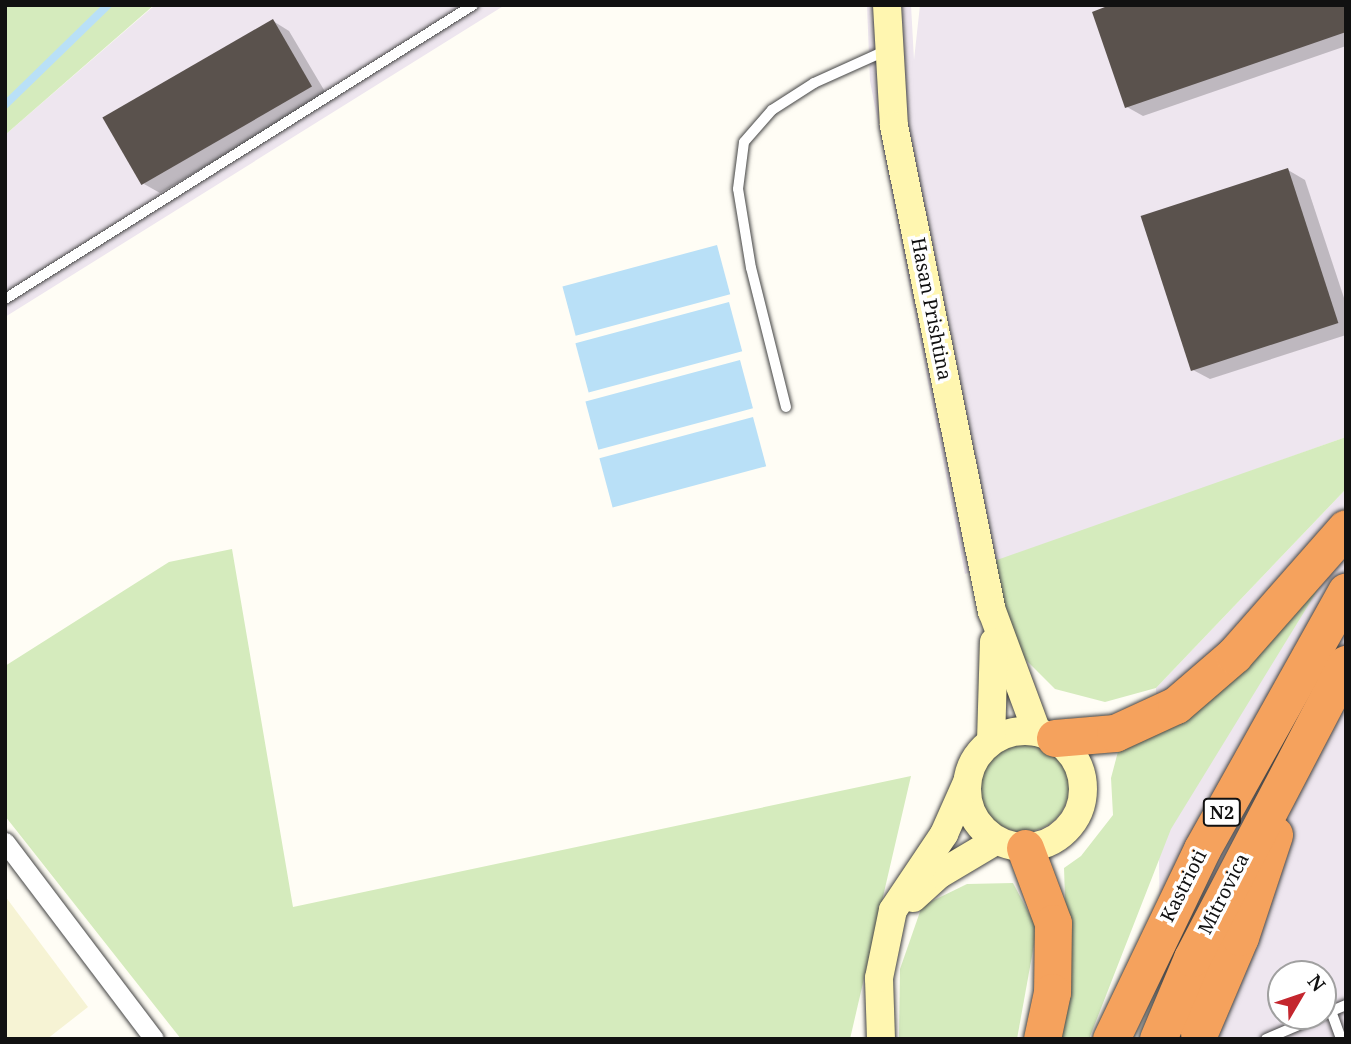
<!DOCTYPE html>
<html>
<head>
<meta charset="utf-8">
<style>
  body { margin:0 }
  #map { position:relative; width:1351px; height:1044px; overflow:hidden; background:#fffdf5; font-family:"Noto Serif",serif }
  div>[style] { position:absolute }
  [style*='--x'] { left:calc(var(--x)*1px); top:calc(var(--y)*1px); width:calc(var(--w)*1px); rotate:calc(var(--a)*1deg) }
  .industrial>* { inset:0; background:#eee6ef }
  .farmland>* { inset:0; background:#f6f3d4 }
  .green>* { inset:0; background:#d5ebbd }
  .round { border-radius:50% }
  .water>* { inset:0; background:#b9e0f7; transform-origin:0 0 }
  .shadow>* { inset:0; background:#0003 }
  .stream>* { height:8px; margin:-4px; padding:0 4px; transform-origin:4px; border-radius:4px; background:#b9e0f7 }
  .building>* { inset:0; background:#5a524d; transform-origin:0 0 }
  .roads { filter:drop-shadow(0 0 2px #444) drop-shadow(0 0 2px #444) }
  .lane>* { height:10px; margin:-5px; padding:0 5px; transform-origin:5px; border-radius:5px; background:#fff }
  .street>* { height:19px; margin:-9.5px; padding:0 9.5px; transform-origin:9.5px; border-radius:9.5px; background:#fff }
  .secondary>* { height:28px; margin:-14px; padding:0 14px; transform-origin:14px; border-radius:14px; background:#fff6b0 }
  .secondary>.ring { margin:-14px; padding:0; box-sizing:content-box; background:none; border:28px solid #fff6b0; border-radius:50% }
  .highway>* { height:37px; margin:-18.5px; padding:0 18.5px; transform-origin:18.5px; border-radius:18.5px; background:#f5a25d }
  span { translate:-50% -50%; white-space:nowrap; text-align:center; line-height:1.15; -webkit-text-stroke:7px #fff; paint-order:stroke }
  .shield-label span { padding:2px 5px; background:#fff; border:2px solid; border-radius:5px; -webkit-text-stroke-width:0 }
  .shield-label { font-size:18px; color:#111; font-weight:700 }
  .street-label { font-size:19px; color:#111 }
  .frame { position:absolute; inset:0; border:7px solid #111; pointer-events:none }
  .north { position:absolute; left:1267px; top:960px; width:70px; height:70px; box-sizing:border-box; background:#fff; border:2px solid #a0a0a0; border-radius:50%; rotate:51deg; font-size:19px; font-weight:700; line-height:28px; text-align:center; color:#111 }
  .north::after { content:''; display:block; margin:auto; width:24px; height:32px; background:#c4262e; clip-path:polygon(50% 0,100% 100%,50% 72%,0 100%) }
</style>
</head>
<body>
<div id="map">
  <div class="industrial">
    <div style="clip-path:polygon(155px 5px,505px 5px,5px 317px,5px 135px)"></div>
    <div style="clip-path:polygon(867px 5px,911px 5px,914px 60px,920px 5px,1346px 5px,1346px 437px,965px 574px,870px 81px)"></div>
    <div style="clip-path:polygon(evenodd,1346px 489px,1346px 1039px,1162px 1039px,1156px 688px,1346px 489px,1281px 974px,1323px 974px,1323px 1016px,1281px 1016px,1281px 974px)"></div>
  </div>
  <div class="farmland">
    <div style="clip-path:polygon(5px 896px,88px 1007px,47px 1039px,5px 1039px)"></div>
  </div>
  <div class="green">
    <div style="clip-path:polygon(5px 5px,154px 5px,5px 135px)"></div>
    <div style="clip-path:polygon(1346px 437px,1346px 489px,1156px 688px,1105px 702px,1055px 689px,1014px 648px,994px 561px)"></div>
    <div style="clip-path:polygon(232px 549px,293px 907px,911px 776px,850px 1039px,181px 1039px,5px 816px,5px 666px,169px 562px)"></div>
    <div style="clip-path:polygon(1336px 560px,1171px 829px,1089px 1039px,1057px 1039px,1068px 987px,1064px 868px,1081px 856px,1113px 815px,1111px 778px,1120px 744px)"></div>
    <div class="round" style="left:979px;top:742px;width:90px;height:90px"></div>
    <div style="clip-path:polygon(1013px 883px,1037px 928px,1017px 1039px,899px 1039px,900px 969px,922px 906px,967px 884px)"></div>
  </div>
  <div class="water">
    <div style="left:717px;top:245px;width:51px;height:160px;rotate:75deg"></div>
    <div style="left:729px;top:302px;width:51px;height:159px;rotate:75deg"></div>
    <div style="left:740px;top:360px;width:50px;height:160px;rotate:75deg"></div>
    <div style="left:753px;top:417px;width:51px;height:159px;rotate:75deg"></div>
  </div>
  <div class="shadow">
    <div style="clip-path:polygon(1346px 5px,1346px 46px,1143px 116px,1127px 107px)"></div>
    <div style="clip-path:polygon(273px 21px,289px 31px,327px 95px,160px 193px,144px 184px)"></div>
    <div style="clip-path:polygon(1288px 170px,1305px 180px,1346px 304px,1346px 335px,1210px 379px,1193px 370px)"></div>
  </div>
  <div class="stream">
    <div style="--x:5;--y:105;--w:144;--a:-44.2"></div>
  </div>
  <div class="building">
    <div style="clip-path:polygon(1110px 5px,1346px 5px,1346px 32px,1125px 108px,1092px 12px)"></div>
    <div style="left:273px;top:19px;width:78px;height:197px;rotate:60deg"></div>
    <div style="left:1288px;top:168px;width:163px;height:155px;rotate:72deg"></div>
  </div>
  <div class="roads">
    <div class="lane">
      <div style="--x:5;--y:299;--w:553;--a:-32.14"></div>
      <div style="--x:786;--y:407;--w:143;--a:-104.1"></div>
      <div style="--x:751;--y:268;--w:80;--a:-99.3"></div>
      <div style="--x:738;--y:189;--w:47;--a:-82.7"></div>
      <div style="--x:744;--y:142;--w:43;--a:-48.8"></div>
      <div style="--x:772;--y:110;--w:50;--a:-32.7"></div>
      <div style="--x:814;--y:83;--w:80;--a:-24.3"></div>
      <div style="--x:1331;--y:1011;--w:30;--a:70"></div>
      <div style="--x:1327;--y:1013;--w:21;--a:-23"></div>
      <div style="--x:1266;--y:1039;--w:59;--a:-23.1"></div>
    </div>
    <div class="street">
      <div style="--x:5;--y:842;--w:247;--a:52.9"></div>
    </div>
    <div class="secondary">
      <div style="--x:887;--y:5;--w:121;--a:86.7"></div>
      <div style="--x:894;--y:126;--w:495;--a:78.6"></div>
      <div style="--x:992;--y:611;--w:129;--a:69.6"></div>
      <div class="ring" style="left:967px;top:731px;width:88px;height:88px"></div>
      <div style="--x:991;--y:741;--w:99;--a:-88.3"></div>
      <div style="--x:913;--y:898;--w:36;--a:-42"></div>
      <div style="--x:940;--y:874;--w:66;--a:-30.8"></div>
      <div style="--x:881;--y:1039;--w:61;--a:-91.9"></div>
      <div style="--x:879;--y:978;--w:69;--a:-78.4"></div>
      <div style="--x:893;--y:910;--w:92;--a:-56.1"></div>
      <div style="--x:944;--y:834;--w:57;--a:-66.1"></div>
    </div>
    <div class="highway">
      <div style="--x:1055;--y:738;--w:60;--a:-4.8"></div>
      <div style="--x:1115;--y:733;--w:67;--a:-24.7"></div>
      <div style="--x:1176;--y:705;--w:77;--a:-40.8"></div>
      <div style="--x:1234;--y:655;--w:169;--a:-48.6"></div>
      <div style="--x:1025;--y:848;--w:80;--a:69.5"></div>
      <div style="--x:1053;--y:923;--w:69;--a:90.8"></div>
      <div style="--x:1052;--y:992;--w:48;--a:102"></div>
      <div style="--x:1199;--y:1033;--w:104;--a:-66.9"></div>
      <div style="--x:1240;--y:937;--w:108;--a:-71.6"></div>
      <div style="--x:1111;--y:1039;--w:211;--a:-64.4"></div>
      <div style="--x:1202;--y:849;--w:295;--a:-60.8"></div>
      <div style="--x:1158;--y:1039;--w:88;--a:-67.2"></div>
      <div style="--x:1192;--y:958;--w:332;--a:-62.4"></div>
    </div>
  </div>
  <div class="shield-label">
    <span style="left:1222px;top:812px">N2</span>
  </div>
  <div class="street-label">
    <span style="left:931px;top:309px;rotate:79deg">Hasan Prishtina</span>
    <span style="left:1184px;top:886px;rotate:-63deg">Kastrioti</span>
    <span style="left:1224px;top:894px;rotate:-63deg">Mitrovica</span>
  </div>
  <div class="frame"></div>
  <div class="north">N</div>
</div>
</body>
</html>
